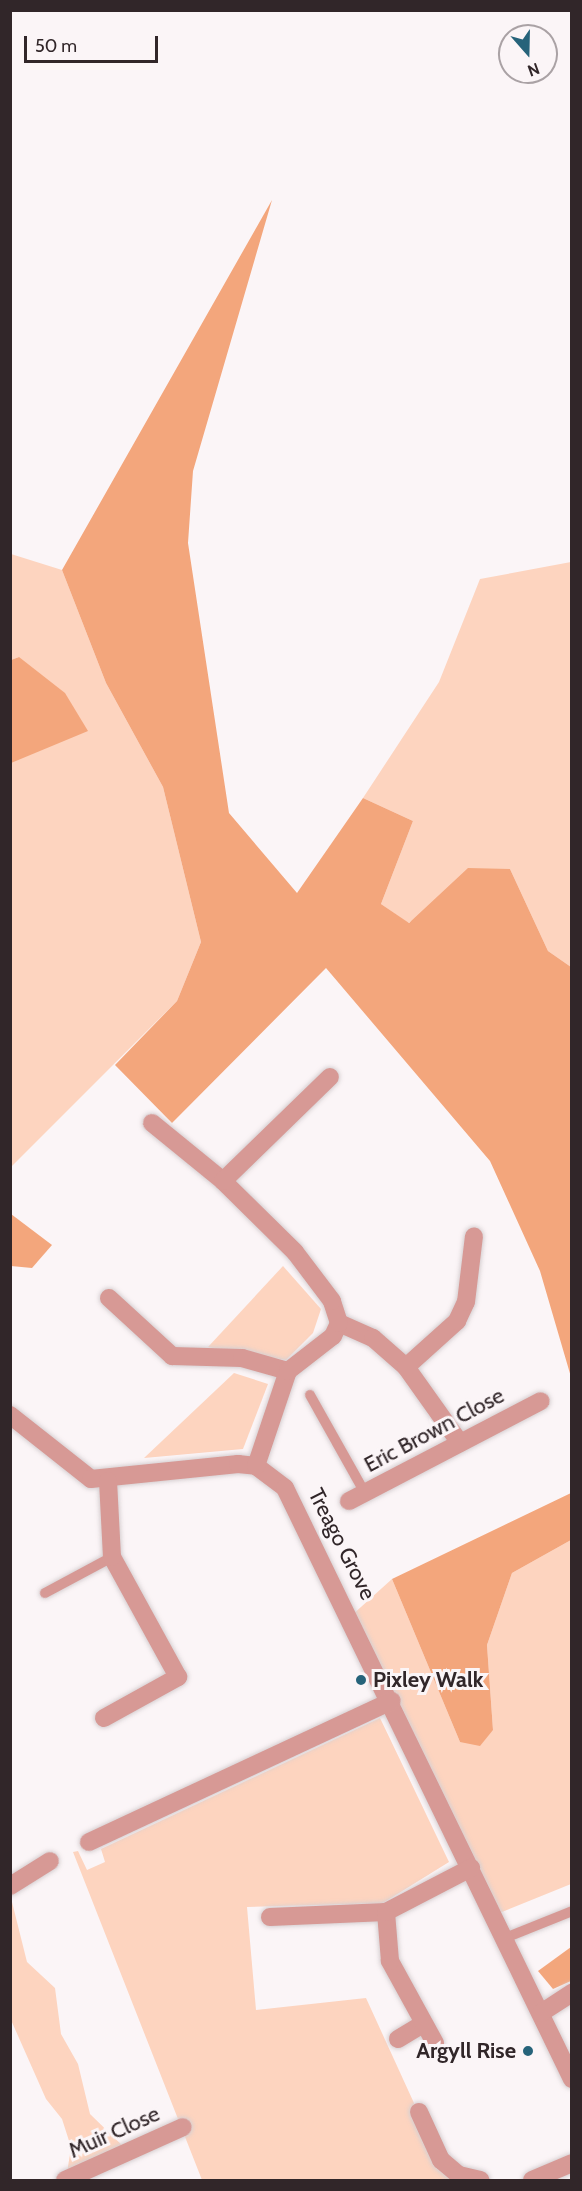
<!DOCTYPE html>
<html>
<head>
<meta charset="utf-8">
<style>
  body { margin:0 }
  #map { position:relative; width:582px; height:2191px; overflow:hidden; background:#fbf5f7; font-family:Cabin,sans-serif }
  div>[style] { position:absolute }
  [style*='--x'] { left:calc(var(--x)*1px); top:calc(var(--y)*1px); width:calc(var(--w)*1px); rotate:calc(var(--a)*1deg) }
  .green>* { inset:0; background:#fdd4bf }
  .forest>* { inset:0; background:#f3a67c }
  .roads { filter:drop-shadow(0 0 2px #d7d0d2) drop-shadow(0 0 2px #d7d0d2) }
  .lane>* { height:10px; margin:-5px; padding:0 5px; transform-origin:5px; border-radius:5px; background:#d79995 }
  .street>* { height:18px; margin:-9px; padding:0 9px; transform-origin:9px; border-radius:9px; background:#d79995 }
  .dots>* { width:16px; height:16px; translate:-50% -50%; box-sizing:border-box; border:3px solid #fbf5f7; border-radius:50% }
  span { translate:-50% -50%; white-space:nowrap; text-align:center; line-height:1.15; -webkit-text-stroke:6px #fbf5f7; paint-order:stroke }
  .street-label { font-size:22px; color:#312629 }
  .poi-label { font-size:22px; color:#312629; font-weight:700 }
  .left { translate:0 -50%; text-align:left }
  .right { translate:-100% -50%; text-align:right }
  .frame { position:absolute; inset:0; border:12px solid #312629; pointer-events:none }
  .north { position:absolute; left:498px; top:24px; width:60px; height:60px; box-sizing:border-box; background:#fbf5f7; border:2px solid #aaa2a5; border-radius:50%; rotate:160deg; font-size:16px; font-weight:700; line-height:24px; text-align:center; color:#312629 }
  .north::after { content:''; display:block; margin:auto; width:21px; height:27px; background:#26637a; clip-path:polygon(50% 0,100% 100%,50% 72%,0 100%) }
  .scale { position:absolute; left:24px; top:36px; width:134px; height:27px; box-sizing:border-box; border:3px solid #312629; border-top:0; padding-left:8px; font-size:18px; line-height:21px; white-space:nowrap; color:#312629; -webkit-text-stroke:4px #fbf5f7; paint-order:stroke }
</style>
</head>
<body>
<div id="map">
  <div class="green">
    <div style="clip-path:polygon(11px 554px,62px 570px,106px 683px,163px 787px,201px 942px,177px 1001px,11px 1167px,11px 763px,19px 657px,11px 660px)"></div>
    <div style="clip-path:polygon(571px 562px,571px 967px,548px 951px,510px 869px,408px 923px,381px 904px,413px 821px,363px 798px,439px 682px,480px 579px)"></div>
    <div style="clip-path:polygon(283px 1266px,321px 1309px,313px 1333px,286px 1360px,208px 1347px)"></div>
    <div style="clip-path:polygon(234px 1373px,268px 1384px,243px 1449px,144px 1458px)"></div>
    <div style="clip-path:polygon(571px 1540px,571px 1884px,497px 1914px,351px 1616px,392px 1579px,460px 1742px,493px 1730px,487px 1645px,512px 1573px)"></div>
    <div style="clip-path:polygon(380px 1718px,449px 1862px,383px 1903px,247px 1907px,256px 2010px,366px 1998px,440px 2160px,480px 2180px,202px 2180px,73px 1852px,78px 1851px,87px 1870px,105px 1862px,101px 1849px)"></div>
    <div style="clip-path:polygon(10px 1894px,27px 1962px,55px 1988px,61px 2034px,78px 2064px,90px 2114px,129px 2152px,66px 2180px,71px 2147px,62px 2119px,46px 2099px,11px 2020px)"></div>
  </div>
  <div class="forest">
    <div style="clip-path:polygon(272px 200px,193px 471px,188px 543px,229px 813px,297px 893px,363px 798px,413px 821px,381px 904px,409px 923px,468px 868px,510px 869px,548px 951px,571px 967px,571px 1377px,540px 1271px,490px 1161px,326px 968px,172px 1123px,115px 1065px,177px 1001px,201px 942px,163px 787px,106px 683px,62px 570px)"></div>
    <div style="clip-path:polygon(19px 657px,65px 693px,88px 731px,11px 763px,11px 660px)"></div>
    <div style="clip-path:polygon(11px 1214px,52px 1245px,32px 1268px,11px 1266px)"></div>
    <div style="clip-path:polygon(571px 1493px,571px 1540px,512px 1573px,487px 1645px,493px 1730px,480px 1746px,460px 1742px,392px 1579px)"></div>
    <div style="clip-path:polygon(571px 1947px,571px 1981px,553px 1989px,538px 1971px)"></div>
  </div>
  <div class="roads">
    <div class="lane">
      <div style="--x:310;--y:1395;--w:112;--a:60.7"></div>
      <div style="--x:45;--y:1593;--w:76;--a:-28.2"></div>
      <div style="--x:505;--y:1938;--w:72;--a:-21.9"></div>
    </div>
    <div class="street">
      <div style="--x:152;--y:1123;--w:92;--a:39.2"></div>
      <div style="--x:109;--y:1298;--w:86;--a:42.6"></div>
      <div style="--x:172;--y:1356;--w:70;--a:1.6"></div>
      <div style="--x:242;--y:1358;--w:48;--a:15.8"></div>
      <div style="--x:339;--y:1323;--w:37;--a:24"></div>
      <div style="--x:373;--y:1338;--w:44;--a:41.3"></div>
      <div style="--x:406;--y:1367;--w:93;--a:54.6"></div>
      <div style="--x:406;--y:1367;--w:69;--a:-42"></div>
      <div style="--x:457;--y:1321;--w:21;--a:-65"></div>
      <div style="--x:466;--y:1302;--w:66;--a:-83.1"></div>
      <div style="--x:10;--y:1415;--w:103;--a:38.3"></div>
      <div style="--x:91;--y:1479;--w:148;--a:-5.8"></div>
      <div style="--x:238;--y:1464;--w:18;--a:6"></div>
      <div style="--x:256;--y:1466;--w:36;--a:37"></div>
      <div style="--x:285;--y:1488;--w:657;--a:64.1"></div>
      <div style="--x:256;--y:1466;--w:100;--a:-71.4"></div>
      <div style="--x:288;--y:1371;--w:57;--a:-37.9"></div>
      <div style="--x:333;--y:1336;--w:14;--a:-65"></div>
      <div style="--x:339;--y:1323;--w:23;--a:-108"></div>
      <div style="--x:332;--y:1301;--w:61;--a:-127.1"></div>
      <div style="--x:295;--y:1252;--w:101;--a:-135.4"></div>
      <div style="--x:223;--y:1181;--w:149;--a:-44.2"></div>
      <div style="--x:349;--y:1501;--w:216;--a:-27.5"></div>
      <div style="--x:104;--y:1718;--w:85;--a:-29"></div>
      <div style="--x:178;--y:1677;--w:137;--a:-118.8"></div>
      <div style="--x:112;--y:1557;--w:76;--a:-93"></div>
      <div style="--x:89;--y:1842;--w:334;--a:-25"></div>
      <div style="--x:10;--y:1886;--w:47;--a:-32"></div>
      <div style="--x:270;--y:1917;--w:116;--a:-2.5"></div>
      <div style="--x:541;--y:2013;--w:37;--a:-33"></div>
      <div style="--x:398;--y:2039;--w:29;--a:-31"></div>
      <div style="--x:435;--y:2043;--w:94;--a:-118.8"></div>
      <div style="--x:390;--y:1961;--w:49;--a:-94.7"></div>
      <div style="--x:386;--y:1912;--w:96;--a:-27.4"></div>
      <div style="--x:419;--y:2112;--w:53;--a:65.4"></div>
      <div style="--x:441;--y:2160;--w:23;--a:40"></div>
      <div style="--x:459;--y:2175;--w:22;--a:13"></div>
      <div style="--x:65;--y:2180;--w:129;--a:-24.2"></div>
      <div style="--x:532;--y:2180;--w:43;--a:-23"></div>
    </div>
  </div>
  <div class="dots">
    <div style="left:361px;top:1680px;background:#26637a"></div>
    <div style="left:528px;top:2051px;background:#26637a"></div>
  </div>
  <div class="street-label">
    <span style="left:434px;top:1430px;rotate:-28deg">Eric Brown Close</span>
    <span style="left:342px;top:1544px;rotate:63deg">Treago Grove</span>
    <span style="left:114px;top:2132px;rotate:-24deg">Muir Close</span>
  </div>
  <div class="poi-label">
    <span class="left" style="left:373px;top:1680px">Pixley Walk</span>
    <span class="right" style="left:516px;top:2051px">Argyll Rise</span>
  </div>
  <div class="frame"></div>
  <div class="north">N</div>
  <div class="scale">50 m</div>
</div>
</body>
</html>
